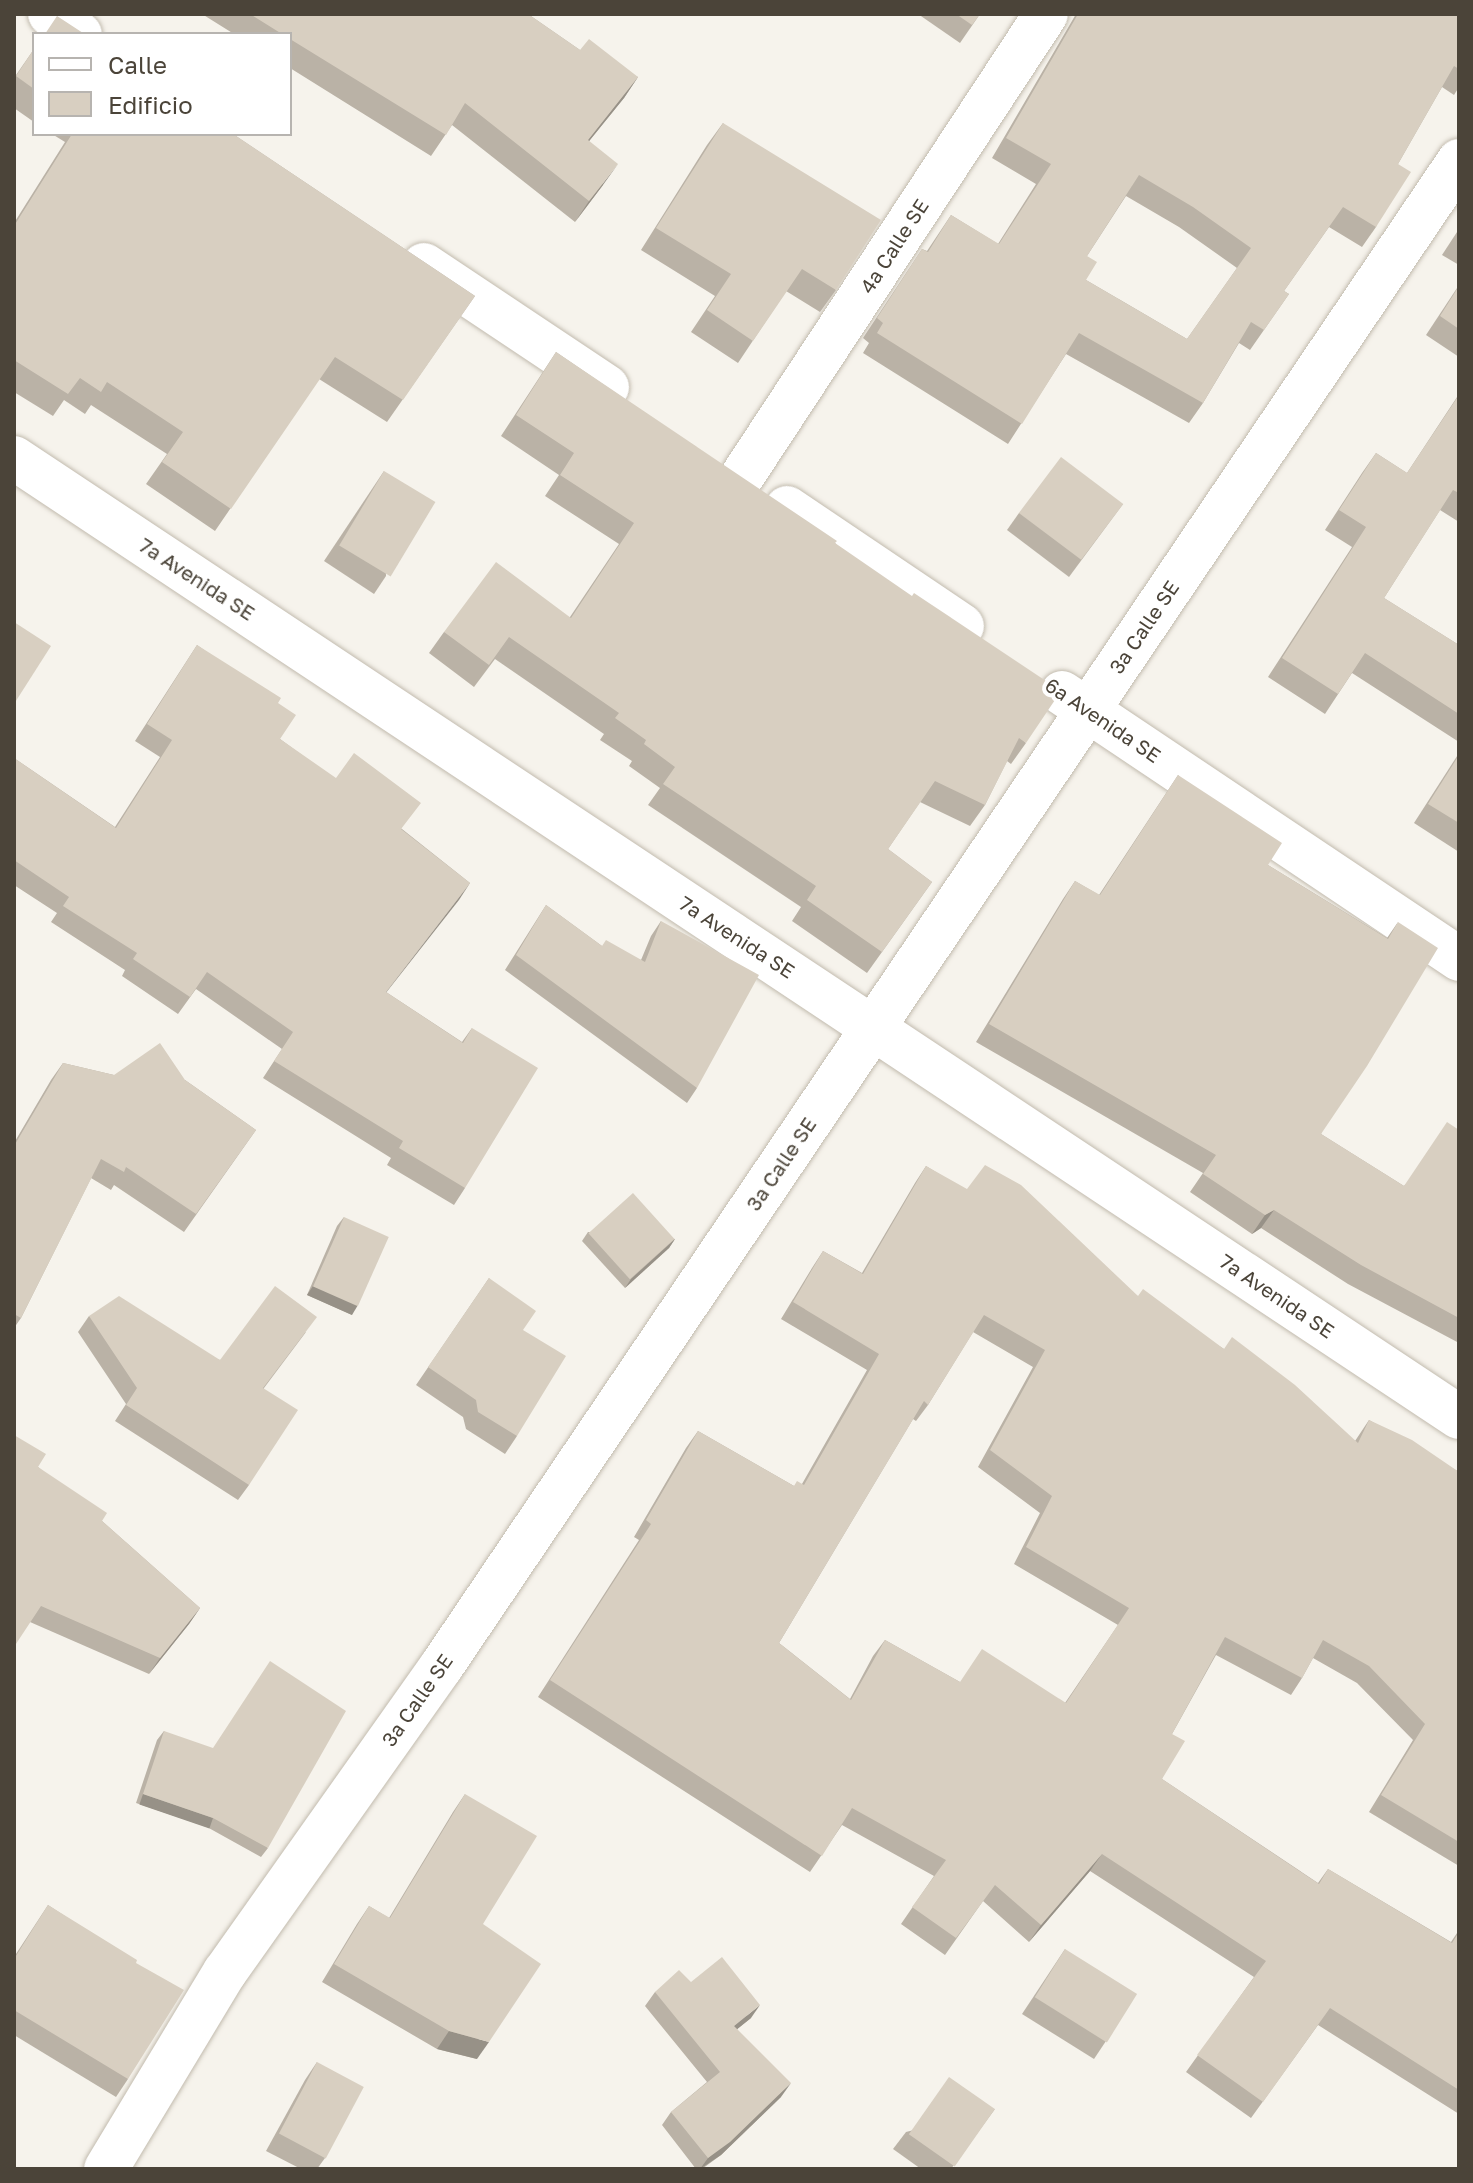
<!DOCTYPE html>
<html>
<head>
<meta charset="utf-8">
<style>
  body { margin:0 }
  #map { position:relative; width:1473px; height:2183px; overflow:hidden; background:#f6f3ec; font-family:"Golos Text",sans-serif }
  div>[style] { position:absolute }
  [style*='--x'] { left:calc(var(--x)*1px); top:calc(var(--y)*1px); width:calc(var(--w)*1px); rotate:calc(var(--a)*1deg) }
  .roads { filter:drop-shadow(0 0 2px #c2bbae) drop-shadow(0 0 2px #c2bbae) }
  .minor>* { height:44px; margin:-22px; padding:0 22px; transform-origin:22px; border-radius:22px; background:#fff }
  .wall>* { inset:0; background:#bab2a6 }
  .shaded-wall>* { inset:0; background:#979187; transform-origin:0 0 }
  .building>* { inset:0; background:#d8cfc1; transform-origin:0 0 }
  span { translate:-50% -50%; white-space:nowrap; text-align:center; line-height:1.15; -webkit-text-stroke:8px #fff; paint-order:stroke }
  .street-label { font-size:20px; color:#4b4439 }
  .frame { position:absolute; inset:0; border:16px solid #4b4439; pointer-events:none }
  .legend { position:absolute; left:32px; top:32px; width:260px; height:104px; box-sizing:border-box; background:#fff; border:2px solid #b7b4b0; margin:0; padding:10px 14px; list-style:none; font-size:24px; color:#4b4439 }
  .legend li { display:flex; align-items:center; gap:16px; height:40px }
  .legend b { width:40px; border:2px solid #b7b4b0 }
</style>
</head>
<body>
<div id="map">
  <div class="roads">
    <div class="minor">
      <div style="--x:50;--y:14;--w:36;--a:34"></div>
      <div style="--x:424;--y:265;--w:220;--a:33.7"></div>
      <div style="--x:14;--y:458;--w:1734;--a:33.57"></div>
      <div style="--x:741;--y:478;--w:555;--a:-56.68"></div>
      <div style="--x:787;--y:508;--w:211;--a:34"></div>
      <div style="--x:1062;--y:693;--w:478;--a:33.8"></div>
      <div style="--x:106;--y:2169;--w:230;--a:-58.9"></div>
      <div style="--x:225;--y:1972;--w:374;--a:-54.7"></div>
      <div style="--x:441;--y:1667;--w:1818;--a:-55.94"></div>
    </div>
  </div>
  <div class="wall">
    <div style="clip-path:polygon(202px 14px,528px 14px,580px 50px,638px 77px,624px 98px,589px 141px,603px 185px,575px 222px,452px 125px,431px 156px,290px 68px,290px 34px,234px 34px)"></div>
    <div style="clip-path:polygon(918px 14px,980px 14px,960px 43px)"></div>
    <div style="clip-path:polygon(evenodd,1076px 14px,1459px 14px,1459px 87px,1454px 95px,1442px 87px,1398px 164px,1376px 227px,1362px 247px,1329px 227px,1284px 291px,1289px 294px,1250px 350px,1239px 343px,1203px 403px,1189px 423px,1066px 354px,1008px 444px,863px 353px,869px 343px,863px 338px,922px 249px,927px 251px,951px 215px,998px 244px,1036px 184px,992px 158px,1076px 14px,1126px 196px,1179px 227px,1237px 268px,1187px 339px,1086px 280px,1087px 256px,1126px 196px)"></div>
    <div style="clip-path:polygon(34px 49px,34px 122px,14px 108px,14px 78px)"></div>
    <div style="clip-path:polygon(723px 123px,836px 290px,820px 312px,786px 291px,738px 363px,691px 332px,715px 296px,641px 250px,707px 145px)"></div>
    <div style="clip-path:polygon(52px 134px,233px 134px,475px 296px,387px 422px,319px 379px,215px 531px,146px 484px,167px 454px,91px 405px,85px 414px,64px 400px,53px 416px,14px 392px,14px 223px,65px 142px)"></div>
    <div style="clip-path:polygon(1459px 229px,1459px 265px,1442px 255px)"></div>
    <div style="clip-path:polygon(1459px 285px,1459px 357px,1426px 335px)"></div>
    <div style="clip-path:polygon(556px 352px,835px 543px,1026px 743px,1011px 764px,1007px 761px,985px 805px,970px 826px,920px 802px,888px 849px,932px 882px,867px 973px,792px 921px,801px 907px,648px 805px,660px 788px,629px 766px,632px 761px,600px 740px,604px 734px,495px 659px,474px 687px,429px 653px,444px 632px,570px 617px,619px 544px,545px 496px,559px 475px,501px 436px)"></div>
    <div style="clip-path:polygon(1459px 394px,1459px 522px,1440px 510px,1384px 598px,1459px 645px,1459px 742px,1352px 673px,1325px 714px,1268px 677px,1352px 547px,1325px 530px,1362px 473px,1376px 453px,1407px 473px)"></div>
    <div style="clip-path:polygon(384px 471px,386px 576px,374px 594px,324px 561px)"></div>
    <div style="clip-path:polygon(1123px 504px,1069px 577px,1007px 530px,1019px 513px)"></div>
    <div style="clip-path:polygon(197px 645px,278px 703px,280px 739px,402px 829px,470px 883px,386px 992px,462px 1042px,472px 1028px,465px 1188px,454px 1205px,387px 1165px,391px 1158px,263px 1078px,282px 1049px,196px 989px,178px 1014px,122px 976px,125px 970px,51px 922px,57px 913px,14px 885px,14px 758px,115px 827px,160px 757px,135px 741px)"></div>
    <div style="clip-path:polygon(1459px 753px,1459px 852px,1414px 823px)"></div>
    <div style="clip-path:polygon(1178px 775px,1268px 865px,1387px 938px,1398px 922px,1321px 1134px,1404px 1186px,1459px 1130px,1459px 1343px,1348px 1284px,1261px 1228px,1252px 1234px,1190px 1192px,1203px 1173px,976px 1042px,1063px 899px,1075px 881px,1099px 895px)"></div>
    <div style="clip-path:polygon(546px 905px,602px 946px,641px 960px,651px 936px,661px 921px,697px 1088px,687px 1103px,505px 970px)"></div>
    <div style="clip-path:polygon(63px 1063px,114px 1075px,185px 1080px,256px 1130px,184px 1232px,114px 1185px,111px 1190px,91px 1178px,21px 1318px,14px 1328px,14px 1143px,51px 1080px)"></div>
    <div style="clip-path:polygon(evenodd,926px 1166px,1224px 1349px,1355px 1441px,1369px 1420px,1459px 1472px,1459px 1866px,1369px 1812px,1413px 1740px,1357px 1683px,1313px 1658px,1302px 1678px,1291px 1695px,1216px 1655px,1172px 1734px,1162px 1779px,1318px 1883px,1328px 1869px,1451px 1942px,1459px 1930px,1459px 2114px,1318px 2025px,1251px 2118px,1186px 2072px,1254px 1977px,1090px 1871px,1029px 1942px,983px 1901px,945px 1955px,901px 1924px,934px 1876px,842px 1825px,810px 1872px,538px 1697px,639px 1540px,634px 1537px,686px 1448px,698px 1431px,794px 1486px,802px 1484px,867px 1370px,781px 1319px,812px 1268px,823px 1251px,862px 1273px,915px 1183px,926px 1166px,973px 1332px,1033px 1367px,978px 1467px,1040px 1513px,1014px 1564px,1118px 1625px,1065px 1703px,960px 1682px,885px 1640px,873px 1656px,850px 1699px,779px 1643px,913px 1419px,916px 1421px,928px 1405px,973px 1332px)"></div>
    <div style="clip-path:polygon(344px 1217px,352px 1315px,307px 1295px,337px 1226px)"></div>
    <div style="clip-path:polygon(588px 1232px,675px 1239px,669px 1248px,625px 1288px,582px 1241px)"></div>
    <div style="clip-path:polygon(489px 1278px,523px 1330px,517px 1436px,505px 1454px,466px 1429px,463px 1417px,416px 1385px)"></div>
    <div style="clip-path:polygon(89px 1316px,220px 1360px,306px 1332px,264px 1388px,249px 1485px,238px 1500px,115px 1421px,126px 1404px,78px 1332px)"></div>
    <div style="clip-path:polygon(38px 1467px,102px 1521px,200px 1608px,189px 1624px,149px 1674px,30px 1622px)"></div>
    <div style="clip-path:polygon(164px 1731px,268px 1848px,261px 1857px,207px 1827px,136px 1803px,157px 1740px)"></div>
    <div style="clip-path:polygon(465px 1794px,483px 1924px,477px 2059px,437px 2049px,322px 1982px,357px 1924px,369px 1906px,389px 1918px,453px 1812px)"></div>
    <div style="clip-path:polygon(48px 1905px,136px 1963px,128px 2079px,116px 2097px,14px 2035px,14px 1957px)"></div>
    <div style="clip-path:polygon(1065px 1949px,1106px 2041px,1094px 2059px,1022px 2014px)"></div>
    <div style="clip-path:polygon(691px 1982px,751px 2018px,737px 2029px,781px 2097px,721px 2155px,702px 2169px,696px 2169px,662px 2125px,671px 2112px,707px 2082px,645px 2006px,655px 1992px)"></div>
    <div style="clip-path:polygon(317px 2062px,325px 2158px,317px 2169px,301px 2169px,266px 2151px,305px 2080px)"></div>
    <div style="clip-path:polygon(995px 2109px,951px 2169px,921px 2169px,893px 2149px,906px 2132px)"></div>
  </div>
  <div class="shaded-wall">
    <div style="clip-path:polygon(638px 77px,624px 98px,573px 161px,588px 140px)"></div>
    <div style="clip-path:polygon(618px 164px,603px 185px,575px 222px,589px 201px)"></div>
    <div style="clip-path:polygon(470px 883px,459px 900px,374px 1008px,386px 992px)"></div>
    <div style="clip-path:polygon(1274px 1210px,1261px 1228px,1252px 1234px,1265px 1215px)"></div>
    <div style="clip-path:polygon(675px 1239px,669px 1248px,625px 1288px,631px 1279px)"></div>
    <div style="clip-path:polygon(313px 1286px,358px 1305px,352px 1315px,307px 1295px)"></div>
    <div style="clip-path:polygon(200px 1608px,189px 1624px,149px 1674px,160px 1658px)"></div>
    <div style="left:143px;top:1794px;width:74px;height:11px;rotate:19deg"></div>
    <div style="clip-path:polygon(1102px 1854px,1090px 1871px,1029px 1942px,1041px 1925px)"></div>
    <div style="clip-path:polygon(760px 2005px,751px 2018px,725px 2039px,734px 2026px)"></div>
    <div style="clip-path:polygon(449px 2031px,489px 2042px,477px 2059px,437px 2049px)"></div>
    <div style="clip-path:polygon(791px 2083px,781px 2097px,721px 2155px,700px 2169px,708px 2158px)"></div>
  </div>
  <div class="building">
    <div style="clip-path:polygon(250px 14px,528px 14px,580px 50px,589px 39px,638px 77px,588px 140px,618px 164px,589px 201px,465px 103px,446px 135px,290px 39px,290px 34px,282px 34px)"></div>
    <div style="clip-path:polygon(956px 14px,980px 14px,972px 25px)"></div>
    <div style="clip-path:polygon(evenodd,1078px 14px,1459px 14px,1459px 69px,1454px 66px,1398px 164px,1411px 172px,1376px 227px,1343px 207px,1284px 291px,1289px 294px,1264px 330px,1251px 322px,1203px 403px,1079px 333px,1022px 424px,877px 333px,883px 323px,877px 318px,922px 249px,928px 252px,951px 215px,999px 244px,1051px 164px,1006px 138px,1078px 14px,1139px 175px,1193px 207px,1251px 248px,1187px 339px,1086px 280px,1097px 262px,1087px 256px,1139px 175px)"></div>
    <div style="clip-path:polygon(57px 16px,83px 33px,91px 34px,45px 34px)"></div>
    <div style="clip-path:polygon(34px 49px,34px 89px,16px 76px)"></div>
    <div style="clip-path:polygon(723px 123px,881px 220px,836px 290px,802px 269px,753px 341px,707px 310px,731px 274px,656px 228px)"></div>
    <div style="clip-path:polygon(72px 134px,233px 134px,475px 296px,403px 400px,335px 357px,231px 509px,162px 462px,183px 432px,107px 382px,101px 392px,80px 378px,68px 394px,14px 360px,14px 226px)"></div>
    <div style="clip-path:polygon(1459px 286px,1459px 329px,1440px 316px)"></div>
    <div style="clip-path:polygon(556px 352px,837px 541px,835px 543px,912px 596px,914px 593px,1061px 691px,1026px 743px,1019px 738px,985px 805px,935px 781px,888px 849px,932px 882px,882px 952px,807px 900px,816px 886px,663px 784px,675px 767px,644px 744px,646px 740px,615px 718px,619px 713px,509px 637px,489px 665px,444px 632px,496px 562px,571px 618px,634px 523px,560px 475px,574px 453px,516px 415px)"></div>
    <div style="clip-path:polygon(1459px 395px,1459px 493px,1453px 490px,1384px 598px,1459px 645px,1459px 714px,1365px 653px,1338px 694px,1282px 658px,1366px 527px,1339px 510px,1376px 453px,1407px 473px)"></div>
    <div style="left:1061px;top:457px;width:78px;height:70px;rotate:37deg"></div>
    <div style="left:384px;top:471px;width:60px;height:87px;rotate:31deg"></div>
    <div style="clip-path:polygon(14px 622px,51px 646px,14px 704px)"></div>
    <div style="clip-path:polygon(197px 645px,281px 698px,278px 703px,296px 715px,280px 739px,336px 778px,354px 753px,421px 803px,401px 829px,470px 883px,386px 992px,463px 1043px,472px 1028px,538px 1068px,465px 1188px,399px 1148px,403px 1141px,274px 1061px,293px 1032px,207px 972px,190px 997px,133px 959px,137px 953px,63px 906px,69px 897px,14px 860px,14px 758px,116px 828px,172px 740px,147px 724px)"></div>
    <div style="clip-path:polygon(1459px 755px,1459px 823px,1428px 804px)"></div>
    <div style="clip-path:polygon(1178px 775px,1282px 843px,1268px 865px,1388px 939px,1398px 922px,1438px 948px,1367px 1066px,1321px 1134px,1404px 1186px,1447px 1122px,1459px 1130px,1459px 1318px,1361px 1265px,1274px 1210px,1265px 1215px,1203px 1174px,1216px 1155px,989px 1024px,1075px 881px,1100px 895px)"></div>
    <div style="clip-path:polygon(546px 905px,602px 946px,606px 940px,645px 962px,661px 921px,759px 975px,697px 1088px,516px 955px)"></div>
    <div style="clip-path:polygon(160px 1043px,185px 1080px,256px 1130px,196px 1214px,126px 1167px,124px 1172px,101px 1159px,21px 1318px,14px 1314px,14px 1146px,63px 1063px,114px 1075px)"></div>
    <div style="clip-path:polygon(evenodd,985px 1165px,1021px 1185px,1138px 1296px,1143px 1289px,1224px 1349px,1232px 1337px,1295px 1385px,1358px 1443px,1369px 1420px,1412px 1440px,1459px 1472px,1459px 1842px,1381px 1795px,1425px 1724px,1369px 1666px,1323px 1640px,1302px 1678px,1225px 1637px,1172px 1734px,1185px 1741px,1162px 1779px,1319px 1884px,1328px 1869px,1452px 1943px,1459px 1932px,1459px 2090px,1330px 2008px,1263px 2102px,1197px 2055px,1266px 1961px,1102px 1854px,1041px 1925px,995px 1885px,956px 1938px,912px 1907px,946px 1860px,852px 1808px,822px 1856px,550px 1680px,651px 1524px,646px 1520px,698px 1431px,794px 1486px,797px 1481px,804px 1485px,879px 1354px,793px 1302px,823px 1251px,863px 1274px,926px 1166px,967px 1189px,985px 1165px,984px 1315px,1045px 1350px,990px 1450px,1052px 1496px,1026px 1547px,1129px 1608px,1066px 1703px,982px 1649px,960px 1682px,885px 1640px,851px 1700px,779px 1643px,924px 1401px,928px 1405px,984px 1315px)"></div>
    <div style="left:633px;top:1193px;width:62px;height:60px;rotate:48deg"></div>
    <div style="left:344px;top:1217px;width:49px;height:76px;rotate:24deg"></div>
    <div style="clip-path:polygon(489px 1278px,536px 1311px,523px 1330px,566px 1356px,517px 1436px,478px 1412px,476px 1400px,428px 1367px)"></div>
    <div style="clip-path:polygon(275px 1286px,317px 1317px,263px 1388px,298px 1410px,249px 1485px,126px 1405px,137px 1388px,89px 1316px,119px 1296px,220px 1360px)"></div>
    <div style="clip-path:polygon(14px 1435px,46px 1454px,38px 1467px,107px 1513px,102px 1521px,200px 1608px,160px 1658px,41px 1606px,14px 1647px)"></div>
    <div style="clip-path:polygon(270px 1661px,346px 1711px,268px 1848px,213px 1818px,143px 1794px,164px 1731px,213px 1748px)"></div>
    <div style="clip-path:polygon(465px 1794px,537px 1836px,483px 1924px,541px 1964px,489px 2042px,449px 2031px,334px 1964px,369px 1906px,390px 1918px)"></div>
    <div style="clip-path:polygon(48px 1905px,137px 1960px,136px 1963px,184px 1990px,128px 2079px,14px 2010px,14px 1959px)"></div>
    <div style="left:1065px;top:1949px;width:85px;height:57px;rotate:32deg"></div>
    <div style="clip-path:polygon(722px 1957px,760px 2005px,734px 2026px,791px 2083px,730px 2142px,708px 2158px,671px 2112px,720px 2072px,655px 1992px,679px 1970px,691px 1982px)"></div>
    <div style="left:317px;top:2062px;width:53px;height:81px;rotate:28deg"></div>
    <div style="left:949px;top:2077px;width:56px;height:70px;rotate:35deg"></div>
  </div>
  <div class="street-label">
    <span style="left:894px;top:246px;rotate:-57deg">4a Calle SE</span>
    <span style="left:197px;top:579px;rotate:33deg">7a Avenida SE</span>
    <span style="left:1144px;top:627px;rotate:-56deg">3a Calle SE</span>
    <span style="left:1103px;top:720px;rotate:34deg">6a Avenida SE</span>
    <span style="left:737px;top:937px;rotate:33deg">7a Avenida SE</span>
    <span style="left:781px;top:1164px;rotate:-56deg">3a Calle SE</span>
    <span style="left:1277px;top:1296px;rotate:34deg">7a Avenida SE</span>
    <span style="left:417px;top:1700px;rotate:-55deg">3a Calle SE</span>
  </div>
  <div class="frame"></div>
  <ul class="legend">
  <li><b style="height:10px;background:#fff"></b>Calle</li>
  <li><b style="height:22px;background:#d8cfc1"></b>Edificio</li>
  </ul>
</div>
</body>
</html>
